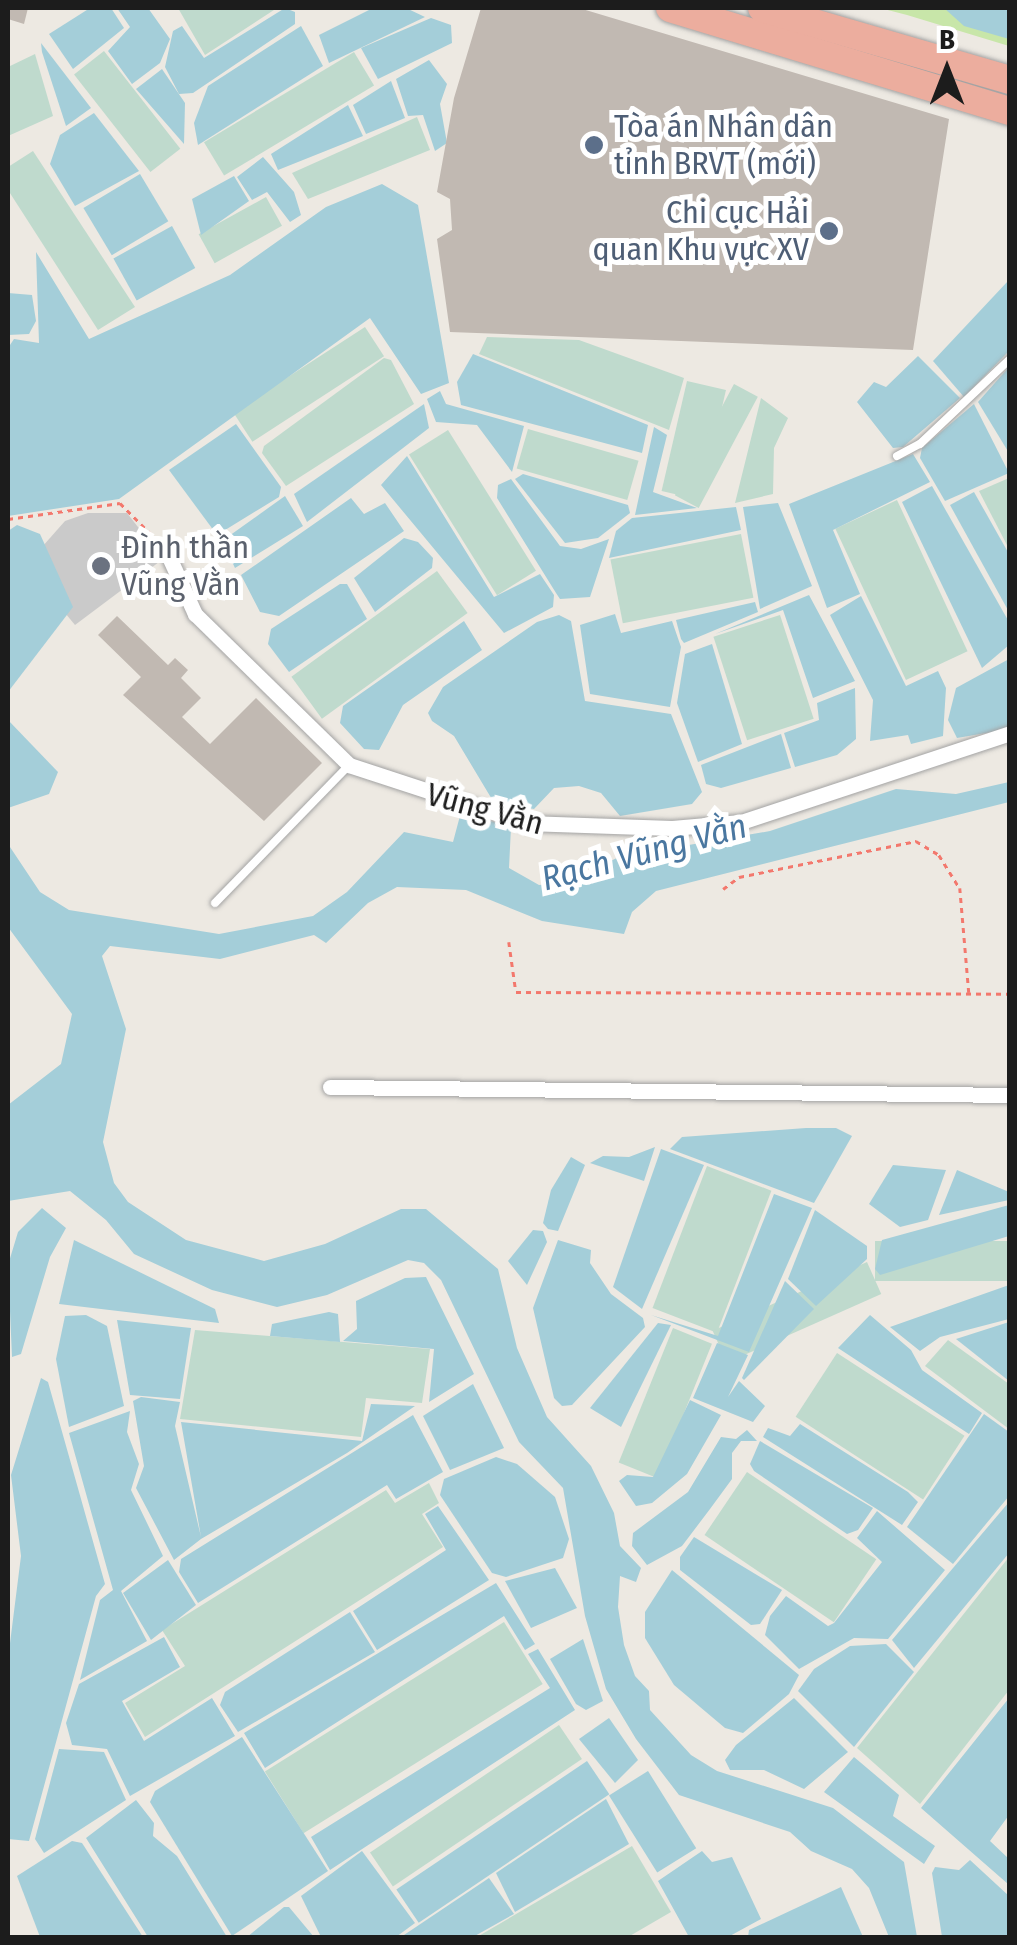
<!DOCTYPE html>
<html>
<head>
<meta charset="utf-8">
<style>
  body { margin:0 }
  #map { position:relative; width:1017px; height:1945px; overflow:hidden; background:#ede9e2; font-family:"Fira Sans Condensed",sans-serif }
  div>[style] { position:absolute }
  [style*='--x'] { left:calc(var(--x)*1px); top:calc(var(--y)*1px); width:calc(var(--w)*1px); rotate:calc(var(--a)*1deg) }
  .religious>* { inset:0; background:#cacaca }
  .grass>* { inset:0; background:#c8e6a9 }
  .wetland>* { inset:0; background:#bfdacd; transform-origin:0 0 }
  .water>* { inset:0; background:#a4ced9; transform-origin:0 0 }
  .building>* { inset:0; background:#c1b9b2 }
  .path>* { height:2.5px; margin-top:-1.25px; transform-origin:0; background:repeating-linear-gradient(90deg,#f3786d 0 5px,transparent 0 10px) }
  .roads { filter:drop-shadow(0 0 2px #a3a3a3) drop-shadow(0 0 2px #a3a3a3) }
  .service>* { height:8px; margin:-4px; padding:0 4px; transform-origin:4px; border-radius:4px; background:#fff }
  .minor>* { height:15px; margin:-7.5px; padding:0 7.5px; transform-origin:7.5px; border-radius:7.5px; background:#fff }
  .trunk>* { height:28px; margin:-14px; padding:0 14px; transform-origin:14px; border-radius:14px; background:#ecad9e }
  .dots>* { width:28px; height:28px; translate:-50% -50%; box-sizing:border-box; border:5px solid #fff; border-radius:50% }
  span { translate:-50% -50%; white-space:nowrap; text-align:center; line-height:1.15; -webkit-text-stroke:10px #fff; paint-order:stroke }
  .service-label { font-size:32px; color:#4e5e75 }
  .left { translate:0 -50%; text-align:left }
  .right { translate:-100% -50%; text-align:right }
  .worship-label { font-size:32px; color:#5b616d }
  .street-label { font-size:32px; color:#1c1c1c }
  .water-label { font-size:35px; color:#4a77a0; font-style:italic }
  .frame { position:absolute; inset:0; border:10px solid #1c1c1c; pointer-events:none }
  .north { position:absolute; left:897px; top:20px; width:100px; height:100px; -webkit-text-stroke:8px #fff; paint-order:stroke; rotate:0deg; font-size:28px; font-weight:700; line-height:40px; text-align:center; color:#1c1c1c }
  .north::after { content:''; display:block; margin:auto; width:35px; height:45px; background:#1c1c1c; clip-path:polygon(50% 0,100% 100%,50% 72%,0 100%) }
</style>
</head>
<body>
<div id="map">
  <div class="religious">
    <div style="clip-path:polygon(88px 513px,127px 513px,163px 559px,75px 625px,51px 596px,42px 547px,65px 521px)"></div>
  </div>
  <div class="grass">
    <div style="clip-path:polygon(880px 8px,1009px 8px,1009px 46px,907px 15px)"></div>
  </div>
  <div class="wetland">
    <div style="clip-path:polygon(178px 8px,277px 8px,205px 55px)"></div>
    <div style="left:104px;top:51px;width:124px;height:38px;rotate:52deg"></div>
    <div style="left:354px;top:52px;width:39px;height:175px;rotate:59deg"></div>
    <div style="clip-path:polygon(35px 54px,53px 116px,8px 136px,8px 67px)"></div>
    <div style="clip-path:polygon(417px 117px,430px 150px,308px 199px,292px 173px)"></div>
    <div style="clip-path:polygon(33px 151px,135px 307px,98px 330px,8px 190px,8px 167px)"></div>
    <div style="left:266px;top:197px;width:33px;height:77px;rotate:61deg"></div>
    <div style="left:365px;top:327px;width:35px;height:157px;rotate:57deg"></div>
    <div style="clip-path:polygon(487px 337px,579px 340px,684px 378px,669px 430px,479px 354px)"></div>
    <div style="clip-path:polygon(384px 358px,391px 360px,414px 404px,286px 486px,262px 453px,264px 446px)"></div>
    <div style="left:687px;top:381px;width:40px;height:113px;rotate:13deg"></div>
    <div style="left:734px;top:384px;width:27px;height:126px;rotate:28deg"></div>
    <div style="clip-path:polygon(761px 398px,788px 418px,774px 448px,773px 494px,735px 503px)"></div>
    <div style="left:528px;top:429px;width:115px;height:41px;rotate:16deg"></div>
    <div style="left:448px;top:430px;width:166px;height:46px;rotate:58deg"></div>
    <div style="clip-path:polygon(1009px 478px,1009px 549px,979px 491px)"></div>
    <div style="left:897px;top:500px;width:167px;height:68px;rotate:65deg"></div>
    <div style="left:741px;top:534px;width:65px;height:133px;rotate:79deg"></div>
    <div style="left:437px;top:571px;width:52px;height:180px;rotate:54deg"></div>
    <div style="left:780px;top:615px;width:109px;height:70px;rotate:72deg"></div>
    <div style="left:707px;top:1166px;width:69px;height:152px;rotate:21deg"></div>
    <div style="left:1009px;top:1241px;width:40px;height:134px;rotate:90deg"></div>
    <div style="left:867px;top:1262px;width:35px;height:169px;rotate:66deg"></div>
    <div style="left:673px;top:1328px;width:42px;height:145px;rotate:22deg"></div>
    <div style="clip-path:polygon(195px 1330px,430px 1349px,422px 1403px,366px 1398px,361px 1437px,180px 1419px)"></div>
    <div style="clip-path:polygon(948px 1340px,1009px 1384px,1009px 1429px,925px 1366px)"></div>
    <div style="left:837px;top:1353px;width:152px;height:76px;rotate:33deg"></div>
    <div style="left:747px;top:1472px;width:156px;height:76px;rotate:34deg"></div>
    <div style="clip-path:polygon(429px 1483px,439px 1503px,422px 1514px,443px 1547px,145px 1737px,125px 1703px,185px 1666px,162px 1630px,386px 1490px,395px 1503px)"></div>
    <div style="clip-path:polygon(1009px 1557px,1009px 1690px,920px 1804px,857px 1748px)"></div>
    <div style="left:504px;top:1622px;width:73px;height:282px;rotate:58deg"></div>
    <div style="left:559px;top:1725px;width:41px;height:228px;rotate:56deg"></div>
    <div style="clip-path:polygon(632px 1846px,671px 1912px,628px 1937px,477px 1937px)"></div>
  </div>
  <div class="water">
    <div style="clip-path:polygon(90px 8px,111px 8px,124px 28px,73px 69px,49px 34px)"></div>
    <div style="clip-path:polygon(117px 8px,148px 8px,170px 39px,160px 63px,132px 84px,108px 51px,130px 27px)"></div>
    <div style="clip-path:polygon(285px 8px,295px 12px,295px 24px,193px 93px,179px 94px,165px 67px,173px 31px,182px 26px,204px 58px)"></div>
    <div style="clip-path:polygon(373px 8px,406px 8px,425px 17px,329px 63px,319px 35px)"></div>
    <div style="clip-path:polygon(944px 8px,1009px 8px,1009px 39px,964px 26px)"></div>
    <div style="clip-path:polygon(431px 18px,451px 25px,452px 43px,378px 79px,361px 48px)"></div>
    <div style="clip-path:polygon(301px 26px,323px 66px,198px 145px,194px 123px,208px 86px)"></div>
    <div style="clip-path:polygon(41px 43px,91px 108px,66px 126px,42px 52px)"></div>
    <div style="clip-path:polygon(429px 60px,447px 84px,440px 104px,447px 143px,435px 151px,423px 115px,408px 116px,396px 79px)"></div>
    <div style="clip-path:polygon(162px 69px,185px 103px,184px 144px,136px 89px)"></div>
    <div style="clip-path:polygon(391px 81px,405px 118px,366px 134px,353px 105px)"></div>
    <div style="clip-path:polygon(348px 105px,363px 136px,278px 170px,271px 154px)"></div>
    <div style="clip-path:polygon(94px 113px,139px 171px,75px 206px,50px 164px,60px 135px)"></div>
    <div style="clip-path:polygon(263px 157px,294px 192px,301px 215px,290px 222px,267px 192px,252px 200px,237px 177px)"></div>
    <div style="left:140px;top:174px;width:55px;height:66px;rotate:59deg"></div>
    <div style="clip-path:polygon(234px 176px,249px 201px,201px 235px,192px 199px)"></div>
    <div style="clip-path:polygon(382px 184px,418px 205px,449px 383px,421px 394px,370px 318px,119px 499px,8px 516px,8px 348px,14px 339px,39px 343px,36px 252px,89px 339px,230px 275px,326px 207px)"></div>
    <div style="left:172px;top:226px;width:48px;height:67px;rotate:61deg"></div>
    <div style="clip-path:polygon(1008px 281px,1009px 351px,964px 397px,933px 361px)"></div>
    <div style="clip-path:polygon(8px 293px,32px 295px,36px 321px,29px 334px,8px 335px)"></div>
    <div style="clip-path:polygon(473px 354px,648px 425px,642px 453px,461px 405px,457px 382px)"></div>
    <div style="clip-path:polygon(918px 356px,960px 398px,903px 447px,893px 448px,857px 402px,874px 382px,886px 387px)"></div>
    <div style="clip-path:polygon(1009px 367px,1009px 453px,978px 402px)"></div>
    <div style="clip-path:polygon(440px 391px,446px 404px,524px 426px,512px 472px,477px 425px,436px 422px,427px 399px)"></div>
    <div style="clip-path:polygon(424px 404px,429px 428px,307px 522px,294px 494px)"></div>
    <div style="clip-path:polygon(974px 404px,1009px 473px,945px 501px,920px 458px,922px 448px)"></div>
    <div style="clip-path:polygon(236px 424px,281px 487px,279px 497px,217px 535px,169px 470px)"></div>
    <div style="clip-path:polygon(654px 427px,667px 435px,653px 492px,697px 508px,635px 515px)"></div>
    <div style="clip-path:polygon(913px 454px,930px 482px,833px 530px,860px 594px,827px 608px,789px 504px)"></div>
    <div style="clip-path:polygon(407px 456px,494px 597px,540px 574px,554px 595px,553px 607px,504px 633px,381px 485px)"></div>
    <div style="clip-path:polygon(523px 474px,628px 505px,630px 513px,598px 538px,565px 543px,515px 479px)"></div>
    <div style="clip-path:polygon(511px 479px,560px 546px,581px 549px,609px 539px,590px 597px,560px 599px,556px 593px,497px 498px,498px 485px)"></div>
    <div style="clip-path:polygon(932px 486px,1009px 622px,1009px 645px,982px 668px,902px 502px)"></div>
    <div style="clip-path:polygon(974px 492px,1009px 554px,1009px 612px,950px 505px)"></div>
    <div style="clip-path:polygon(285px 496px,303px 526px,235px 568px,222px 541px)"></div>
    <div style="clip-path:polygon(351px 498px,364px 514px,385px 503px,404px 531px,279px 616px,260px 612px,241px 575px)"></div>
    <div style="clip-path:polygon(778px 503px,812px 586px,760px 609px,743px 507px)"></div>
    <div style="clip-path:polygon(736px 507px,741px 530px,609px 558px,616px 531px,632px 518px)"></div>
    <div style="clip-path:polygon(17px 525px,40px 534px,73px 607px,8px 692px,8px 531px)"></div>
    <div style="clip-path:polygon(404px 538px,418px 542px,433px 558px,432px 568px,375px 612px,354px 578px)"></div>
    <div style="clip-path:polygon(340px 584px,347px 584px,367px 619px,289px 672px,268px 644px,271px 629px)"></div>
    <div style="clip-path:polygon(809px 595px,855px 681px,813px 698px,783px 610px,715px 634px)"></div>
    <div style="clip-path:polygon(861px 596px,906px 686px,938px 671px,946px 688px,943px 736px,911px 744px,908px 735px,870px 741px,873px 700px,830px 615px)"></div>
    <div style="clip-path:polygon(755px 602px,758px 612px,684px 643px,681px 639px,676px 620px)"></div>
    <div style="clip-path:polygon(615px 614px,621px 633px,672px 621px,681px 647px,670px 707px,590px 694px,580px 625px)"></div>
    <div style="clip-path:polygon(559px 615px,571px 621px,585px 701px,671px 714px,702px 792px,692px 804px,620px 816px,601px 793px,579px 786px,554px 788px,534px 809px,493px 801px,454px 736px,432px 721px,428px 713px,443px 687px,537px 622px)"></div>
    <div style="clip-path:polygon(464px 621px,482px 650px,403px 705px,379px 750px,364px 749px,340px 723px,343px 706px)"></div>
    <div style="clip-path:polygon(712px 644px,742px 744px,698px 762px,677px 703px,685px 654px)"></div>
    <div style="clip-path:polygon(1009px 659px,1009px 729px,957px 738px,948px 720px,956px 688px)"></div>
    <div style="clip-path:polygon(855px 688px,856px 739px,837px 755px,795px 767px,784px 733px,819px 720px,817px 703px)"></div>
    <div style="clip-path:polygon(8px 720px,58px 772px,49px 794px,8px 808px)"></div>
    <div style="clip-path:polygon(781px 734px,791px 768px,721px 788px,706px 784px,701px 765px)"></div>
    <div style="clip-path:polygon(1009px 782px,1009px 802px,656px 891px,632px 912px,624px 934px,542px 921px,466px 890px,397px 887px,368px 903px,326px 943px,314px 935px,220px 959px,110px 946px,102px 956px,126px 1029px,103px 1142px,114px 1183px,128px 1202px,186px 1240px,264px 1261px,325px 1244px,401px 1209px,426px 1209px,498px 1269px,517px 1348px,547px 1417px,591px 1466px,614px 1513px,620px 1546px,641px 1568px,636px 1582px,620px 1576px,618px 1607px,624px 1645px,635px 1676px,649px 1691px,650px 1710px,691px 1755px,717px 1771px,833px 1808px,904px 1862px,917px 1937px,889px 1937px,869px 1888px,852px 1869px,811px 1851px,790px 1832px,679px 1795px,636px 1739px,606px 1689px,585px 1616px,563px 1488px,519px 1442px,441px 1280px,424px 1263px,408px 1260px,327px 1295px,277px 1307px,212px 1290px,134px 1254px,106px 1220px,70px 1191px,8px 1201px,8px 1105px,61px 1064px,72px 1014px,8px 927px,8px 844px,40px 892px,69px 910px,219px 934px,313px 916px,347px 892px,404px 832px,453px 842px,461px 812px,511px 827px,509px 868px,539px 885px,564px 883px,619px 857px,770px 831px,896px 789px,956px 794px)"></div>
    <div style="clip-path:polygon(806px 1128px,836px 1128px,852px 1136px,814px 1203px,670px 1149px,682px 1137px)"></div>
    <div style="clip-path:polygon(655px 1147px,644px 1181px,590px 1163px,603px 1156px,629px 1157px)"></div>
    <div style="clip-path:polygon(661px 1149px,704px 1165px,642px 1309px,613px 1287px)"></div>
    <div style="clip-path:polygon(571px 1157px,585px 1165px,558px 1231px,548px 1229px,543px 1223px,551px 1190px)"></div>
    <div style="clip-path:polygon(893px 1165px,946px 1170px,928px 1220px,900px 1227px,869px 1204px)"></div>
    <div style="clip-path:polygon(957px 1170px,1009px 1192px,1009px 1200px,939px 1215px)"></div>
    <div style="clip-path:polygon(774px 1194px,812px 1208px,749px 1352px,651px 1315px,718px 1336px)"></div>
    <div style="clip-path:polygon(1009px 1205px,1009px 1236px,880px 1275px,875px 1269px,882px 1240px)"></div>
    <div style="clip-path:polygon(42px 1208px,66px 1228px,50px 1257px,21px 1354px,12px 1357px,8px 1265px,18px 1232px)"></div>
    <div style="clip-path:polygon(815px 1210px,867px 1246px,867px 1259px,816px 1306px,788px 1279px)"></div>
    <div style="clip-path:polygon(533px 1230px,543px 1231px,547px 1242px,527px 1285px,508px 1261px)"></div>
    <div style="clip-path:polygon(74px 1240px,215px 1309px,219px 1323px,59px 1304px)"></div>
    <div style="clip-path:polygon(558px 1240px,591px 1250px,590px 1263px,611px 1294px,643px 1318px,645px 1327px,572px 1405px,562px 1406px,554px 1398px,533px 1308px)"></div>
    <div style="clip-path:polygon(426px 1277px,474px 1374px,429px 1402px,434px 1349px,343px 1341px,357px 1329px,356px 1301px,405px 1278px)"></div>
    <div style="clip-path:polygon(785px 1281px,814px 1309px,744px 1380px,742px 1378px)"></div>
    <div style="clip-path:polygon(1009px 1285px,1009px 1319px,940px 1337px,920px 1351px,890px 1327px)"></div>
    <div style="clip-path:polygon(329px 1312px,338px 1314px,340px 1342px,270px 1336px,272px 1324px)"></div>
    <div style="clip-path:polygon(86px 1315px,107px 1326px,124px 1406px,69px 1427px,56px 1359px,65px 1316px)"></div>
    <div style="clip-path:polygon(870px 1315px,911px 1350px,922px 1370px,982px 1413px,969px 1434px,838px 1348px)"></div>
    <div style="clip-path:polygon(117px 1320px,191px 1328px,180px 1399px,130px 1395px)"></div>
    <div style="clip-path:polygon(1009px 1322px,1010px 1322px,1009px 1381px,956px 1339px)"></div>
    <div style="clip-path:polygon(658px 1323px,671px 1325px,621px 1427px,590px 1408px)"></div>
    <div style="clip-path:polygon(717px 1343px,748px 1355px,728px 1397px,739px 1381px,765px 1406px,753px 1422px,693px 1398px)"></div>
    <div style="clip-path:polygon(41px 1378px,48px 1382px,105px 1584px,96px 1596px,29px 1841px,8px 1839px,8px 1659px,21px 1556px,11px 1475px)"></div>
    <div style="clip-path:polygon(473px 1384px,504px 1448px,450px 1470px,423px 1416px)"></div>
    <div style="clip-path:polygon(141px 1397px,180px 1402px,175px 1426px,201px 1537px,181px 1422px,362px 1441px,371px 1404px,415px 1406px,347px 1453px,201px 1539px,174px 1560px,136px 1488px,144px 1466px,133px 1401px)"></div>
    <div style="clip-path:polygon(690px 1400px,721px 1415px,687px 1474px,652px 1503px,636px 1506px,619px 1481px,627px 1475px,653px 1477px)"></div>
    <div style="clip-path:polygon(130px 1411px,127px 1432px,139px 1464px,131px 1490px,163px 1556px,121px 1591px,147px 1641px,80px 1680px,100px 1600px,113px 1590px,69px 1433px)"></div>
    <div style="clip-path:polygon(984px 1414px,1009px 1432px,1009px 1496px,953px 1564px,907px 1527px)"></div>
    <div style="clip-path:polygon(413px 1415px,443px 1472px,396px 1499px,387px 1485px,198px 1603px,179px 1572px,181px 1559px)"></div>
    <div style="clip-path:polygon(800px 1424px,908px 1492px,918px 1502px,902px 1525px,763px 1437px,768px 1428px,790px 1436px)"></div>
    <div style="clip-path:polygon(747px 1430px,757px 1441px,741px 1441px,732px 1453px,732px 1479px,710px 1509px,682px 1546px,647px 1565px,632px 1546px,633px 1533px,688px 1492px,721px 1437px,736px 1439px)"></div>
    <div style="clip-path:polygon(760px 1441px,873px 1508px,858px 1530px,847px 1534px,754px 1471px,750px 1464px)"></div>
    <div style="clip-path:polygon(496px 1457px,517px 1464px,555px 1497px,569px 1539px,563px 1558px,506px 1577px,492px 1573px,440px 1495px,444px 1479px)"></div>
    <div style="clip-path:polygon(1009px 1502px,1009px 1553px,914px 1668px,892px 1640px)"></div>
    <div style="clip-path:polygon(438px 1506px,489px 1580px,377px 1650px,353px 1611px,446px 1550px,425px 1514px)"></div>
    <div style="clip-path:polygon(877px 1511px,945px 1570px,888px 1639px,854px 1638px,799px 1669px,765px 1635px,770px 1616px,786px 1596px,828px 1626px,834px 1623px,882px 1562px,857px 1538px)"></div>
    <div style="clip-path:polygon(694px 1537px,782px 1590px,760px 1624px,751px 1625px,680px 1570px,680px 1557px)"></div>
    <div style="clip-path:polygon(168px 1560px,196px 1605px,151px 1640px,123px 1593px)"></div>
    <div style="clip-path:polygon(555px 1568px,577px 1608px,531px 1628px,505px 1581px)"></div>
    <div style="clip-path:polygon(672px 1570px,799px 1675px,789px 1694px,743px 1733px,725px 1728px,674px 1685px,645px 1638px,645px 1612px)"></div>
    <div style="clip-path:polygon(496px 1583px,535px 1644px,525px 1650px,504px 1616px,265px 1768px,244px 1733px)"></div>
    <div style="clip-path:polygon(350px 1612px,375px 1652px,238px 1732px,220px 1705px,225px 1692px)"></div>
    <div style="clip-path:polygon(164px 1637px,180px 1667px,122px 1701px,144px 1741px,212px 1698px,235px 1736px,130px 1796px,107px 1749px,72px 1745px,66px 1723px,79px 1684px)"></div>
    <div style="clip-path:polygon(583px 1639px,603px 1701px,586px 1710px,576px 1704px,550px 1659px)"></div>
    <div style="clip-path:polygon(886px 1644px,914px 1672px,854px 1747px,798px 1691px,814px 1669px,850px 1646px)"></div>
    <div style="clip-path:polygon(538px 1649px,575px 1710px,330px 1870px,311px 1837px,550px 1688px,528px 1654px)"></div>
    <div style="clip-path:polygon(794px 1698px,848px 1752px,804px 1789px,764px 1770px,730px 1770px,725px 1760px,736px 1745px)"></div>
    <div style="clip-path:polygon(1009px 1698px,1009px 1815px,990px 1841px,1009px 1859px,1008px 1884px,921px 1808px)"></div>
    <div style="clip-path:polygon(609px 1718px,638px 1760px,615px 1783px,579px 1739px)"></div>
    <div style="clip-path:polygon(242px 1737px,328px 1871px,232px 1936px,150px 1802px,155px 1791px)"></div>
    <div style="clip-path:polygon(59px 1749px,104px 1752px,126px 1800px,44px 1853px,35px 1839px)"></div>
    <div style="clip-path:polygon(854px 1757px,899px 1795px,893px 1816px,935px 1846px,924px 1864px,824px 1792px)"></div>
    <div style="left:587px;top:1761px;width:40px;height:230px;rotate:56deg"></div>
    <div style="left:648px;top:1771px;width:91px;height:46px;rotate:58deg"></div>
    <div style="clip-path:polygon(606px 1799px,629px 1844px,515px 1912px,496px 1873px)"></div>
    <div style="clip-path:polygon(136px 1800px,154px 1823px,153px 1836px,177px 1856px,227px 1937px,148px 1937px,86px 1838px)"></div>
    <div style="clip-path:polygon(72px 1841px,82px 1843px,143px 1937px,40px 1937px,17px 1876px)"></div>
    <div style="clip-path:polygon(362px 1851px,415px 1923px,396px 1937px,321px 1937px,301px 1896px)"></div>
    <div style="clip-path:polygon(702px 1851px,712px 1862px,732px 1857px,761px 1919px,728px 1937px,689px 1937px,658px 1881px)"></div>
    <div style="clip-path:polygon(970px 1860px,1009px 1896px,1009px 1937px,942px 1937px,932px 1873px,935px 1867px,959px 1870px)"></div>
    <div style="clip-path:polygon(489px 1878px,514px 1914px,473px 1937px,401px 1937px)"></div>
    <div style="clip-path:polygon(841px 1887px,863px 1937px,748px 1937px,749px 1930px)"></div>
    <div style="clip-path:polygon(289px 1907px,314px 1937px,247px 1937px,284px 1907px)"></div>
  </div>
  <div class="building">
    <div style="clip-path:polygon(8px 8px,28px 8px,24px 24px,8px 19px)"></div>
    <div style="clip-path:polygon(481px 8px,579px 8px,949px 119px,913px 350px,450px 332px,437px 239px,452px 230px,450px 199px,437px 192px,454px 98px)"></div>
    <div style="clip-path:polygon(117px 616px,168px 665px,175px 658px,188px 670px,181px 678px,201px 698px,182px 717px,210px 744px,256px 698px,322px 763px,264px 821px,123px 695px,141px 677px,98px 635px)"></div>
  </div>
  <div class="path">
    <div style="--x:8;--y:519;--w:113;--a:-8.1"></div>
    <div style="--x:120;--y:503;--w:57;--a:45"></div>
    <div style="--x:723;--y:889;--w:20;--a:-37"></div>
    <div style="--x:739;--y:877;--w:181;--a:-11.5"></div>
    <div style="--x:916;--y:841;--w:27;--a:31"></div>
    <div style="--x:939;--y:855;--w:39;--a:58"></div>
    <div style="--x:960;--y:888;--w:105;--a:85.1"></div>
    <div style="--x:509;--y:942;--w:50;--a:82"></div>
    <div style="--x:516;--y:992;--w:494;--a:0.2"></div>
  </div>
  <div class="roads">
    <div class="service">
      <div style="--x:897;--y:456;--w:26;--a:-28"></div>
      <div style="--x:920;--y:444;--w:124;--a:-43.4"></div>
      <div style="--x:215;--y:903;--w:192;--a:-45.8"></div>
    </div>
    <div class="minor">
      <div style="--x:169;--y:557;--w:63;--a:65.5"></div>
      <div style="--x:195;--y:614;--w:216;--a:44.4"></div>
      <div style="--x:349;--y:765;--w:186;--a:18.1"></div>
      <div style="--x:526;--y:823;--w:146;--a:2"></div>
      <div style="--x:672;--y:828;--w:69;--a:-5"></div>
      <div style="--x:741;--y:822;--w:283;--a:-18.3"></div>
      <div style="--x:330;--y:1087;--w:680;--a:0.67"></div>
    </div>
    <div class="trunk">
      <div style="--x:670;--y:8;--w:355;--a:16.9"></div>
      <div style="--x:762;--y:8;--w:258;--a:16.2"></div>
    </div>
  </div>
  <div class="dots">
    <div style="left:594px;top:145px;background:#5c6f8a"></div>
    <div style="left:829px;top:231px;background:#5c6f8a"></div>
    <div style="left:101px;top:566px;background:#6b7280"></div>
  </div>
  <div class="service-label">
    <span class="left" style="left:614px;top:145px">Tòa án Nhân dân<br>tỉnh BRVT (mới)</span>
    <span class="right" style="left:809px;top:231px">Chi cục Hải<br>quan Khu vực XV</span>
  </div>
  <div class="worship-label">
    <span class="left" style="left:121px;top:566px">Đình thần<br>Vũng Vằn</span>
  </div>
  <div class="street-label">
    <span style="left:485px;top:809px;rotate:15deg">Vũng Vằn</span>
  </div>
  <div class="water-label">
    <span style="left:644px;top:852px;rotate:-15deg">Rạch Vũng Vằn</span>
  </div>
  <div class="frame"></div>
  <div class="north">B</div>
</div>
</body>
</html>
